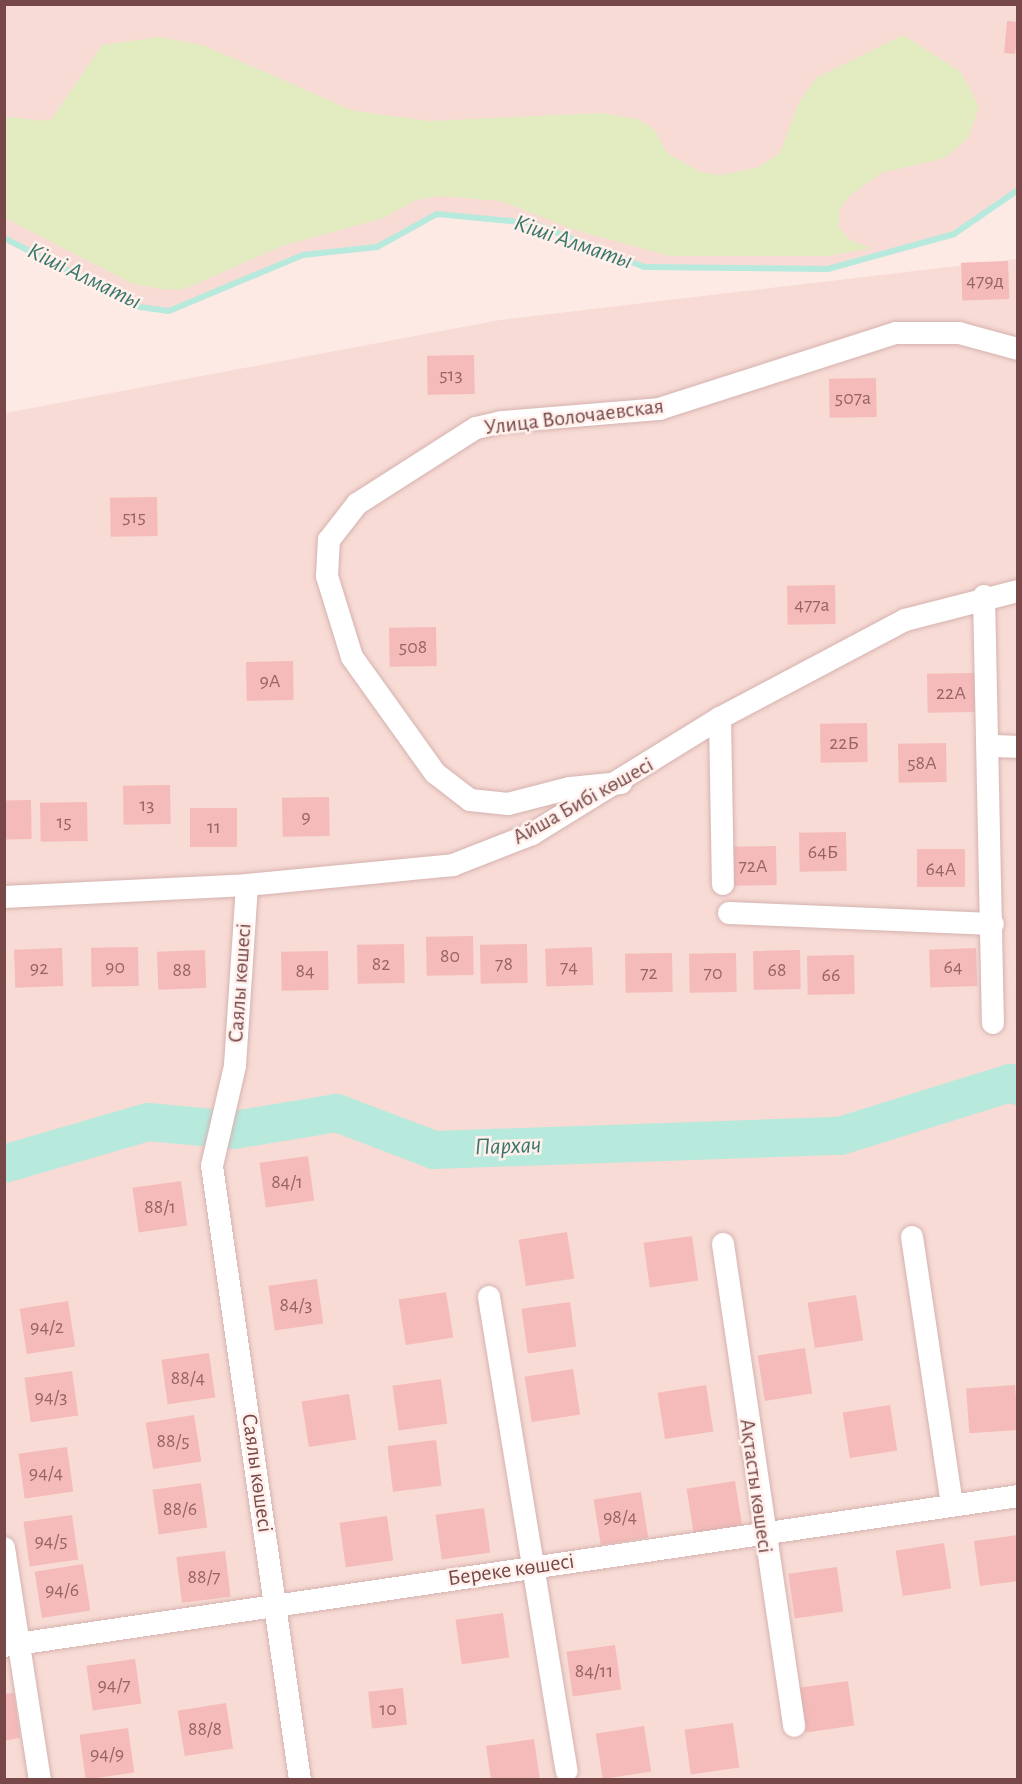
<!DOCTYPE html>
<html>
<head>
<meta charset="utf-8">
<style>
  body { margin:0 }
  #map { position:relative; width:1022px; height:1784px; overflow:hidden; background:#feeae4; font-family:"Alegreya Sans",sans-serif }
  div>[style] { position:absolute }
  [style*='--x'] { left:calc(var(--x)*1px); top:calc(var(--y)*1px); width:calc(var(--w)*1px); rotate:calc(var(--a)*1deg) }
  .residential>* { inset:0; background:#f8dbd5 }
  .green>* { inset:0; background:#e3ecc1 }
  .stream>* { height:6px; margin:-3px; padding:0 3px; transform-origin:3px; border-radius:3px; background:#b7e9dd }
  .river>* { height:38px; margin:-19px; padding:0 19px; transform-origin:19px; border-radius:19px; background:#b7e9dd }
  .building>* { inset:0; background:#f5bbba; transform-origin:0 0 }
  .roads { filter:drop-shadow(0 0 2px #d5b2af) drop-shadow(0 0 2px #d5b2af) }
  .minor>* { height:22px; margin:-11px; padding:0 11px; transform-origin:11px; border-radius:11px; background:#fff }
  span { translate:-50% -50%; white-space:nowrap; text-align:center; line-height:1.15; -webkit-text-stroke:5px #fff0ec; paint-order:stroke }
  .number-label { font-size:20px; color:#976565 }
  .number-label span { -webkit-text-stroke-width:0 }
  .street-label { font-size:22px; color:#784849 }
  .water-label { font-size:24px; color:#38776a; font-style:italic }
  .frame { position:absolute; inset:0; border:6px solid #784849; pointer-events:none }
</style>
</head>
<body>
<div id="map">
  <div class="residential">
    <div style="clip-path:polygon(4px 5px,1017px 5px,1017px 190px,954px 234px,828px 269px,644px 267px,532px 223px,437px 214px,377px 247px,303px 255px,184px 307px,153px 312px,5px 238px)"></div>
    <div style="clip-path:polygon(1017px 259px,1017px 1779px,5px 1780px,5px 413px,500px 320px)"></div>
  </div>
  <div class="green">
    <div style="clip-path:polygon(903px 35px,961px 72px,979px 107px,968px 138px,945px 158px,881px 173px,849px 196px,839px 210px,839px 228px,850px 240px,871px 248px,828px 256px,670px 256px,575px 230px,500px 201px,441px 196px,416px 200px,384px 218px,282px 246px,185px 289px,168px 290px,133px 284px,5px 218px,5px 117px,50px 121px,102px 45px,159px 37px,203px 45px,354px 111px,429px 121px,601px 113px,637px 119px,655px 130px,667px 153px,700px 172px,720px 175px,757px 168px,780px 153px,799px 102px,816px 78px)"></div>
  </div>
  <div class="stream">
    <div style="--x:4;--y:238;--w:153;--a:26.9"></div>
    <div style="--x:140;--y:307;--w:29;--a:8"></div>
    <div style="--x:169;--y:311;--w:145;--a:-22.7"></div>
    <div style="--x:303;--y:255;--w:74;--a:-6.2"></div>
    <div style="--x:377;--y:247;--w:68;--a:-28.8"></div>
    <div style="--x:437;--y:214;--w:95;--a:5.4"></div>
    <div style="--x:532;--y:223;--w:120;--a:21.4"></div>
    <div style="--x:644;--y:267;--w:184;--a:0.6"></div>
    <div style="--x:828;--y:269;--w:131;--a:-15.5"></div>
    <div style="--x:954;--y:234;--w:78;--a:-34.5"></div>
  </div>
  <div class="river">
    <div style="--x:4;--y:1164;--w:150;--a:-16.3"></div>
    <div style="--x:148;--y:1122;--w:86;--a:5.3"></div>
    <div style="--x:234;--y:1130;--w:104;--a:-9.4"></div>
    <div style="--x:337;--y:1113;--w:104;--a:20.9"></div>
    <div style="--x:434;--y:1150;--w:406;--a:-2"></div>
    <div style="--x:840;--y:1136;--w:178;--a:-17.3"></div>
    <div style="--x:1010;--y:1083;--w:9;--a:21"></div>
  </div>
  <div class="building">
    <div style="left:1007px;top:21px;width:11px;height:32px;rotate:5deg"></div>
    <div style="left:1008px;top:261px;width:38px;height:47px;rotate:88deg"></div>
    <div style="left:474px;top:355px;width:39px;height:47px;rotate:89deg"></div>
    <div style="left:876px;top:378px;width:39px;height:47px;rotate:89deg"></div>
    <div style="left:157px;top:497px;width:39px;height:47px;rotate:89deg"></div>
    <div style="left:835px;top:585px;width:39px;height:48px;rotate:89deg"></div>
    <div style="left:436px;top:627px;width:39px;height:47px;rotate:89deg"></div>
    <div style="left:293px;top:661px;width:39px;height:47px;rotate:89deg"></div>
    <div style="left:975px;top:673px;width:39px;height:48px;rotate:89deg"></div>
    <div style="left:867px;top:723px;width:39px;height:47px;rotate:89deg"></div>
    <div style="left:946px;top:743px;width:39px;height:48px;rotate:89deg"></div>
    <div style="left:170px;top:785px;width:39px;height:47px;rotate:89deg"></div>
    <div style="left:329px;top:797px;width:39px;height:47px;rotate:89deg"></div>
    <div style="left:31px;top:800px;width:39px;height:26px;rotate:89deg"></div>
    <div style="left:87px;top:802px;width:39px;height:47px;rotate:89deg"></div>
    <div style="left:190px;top:808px;width:47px;height:39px"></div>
    <div style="left:846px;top:832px;width:39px;height:47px;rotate:89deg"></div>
    <div style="left:776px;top:846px;width:39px;height:47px;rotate:89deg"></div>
    <div style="left:965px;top:849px;width:38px;height:48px;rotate:90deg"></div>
    <div style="left:473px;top:936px;width:39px;height:47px;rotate:89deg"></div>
    <div style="left:404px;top:944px;width:39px;height:47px;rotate:89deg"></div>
    <div style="left:527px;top:944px;width:39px;height:47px;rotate:89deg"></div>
    <div style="left:138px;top:947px;width:39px;height:47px;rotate:89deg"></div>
    <div style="left:592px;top:947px;width:38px;height:47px;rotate:88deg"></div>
    <div style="left:62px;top:948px;width:38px;height:48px;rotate:88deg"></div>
    <div style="left:976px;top:948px;width:38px;height:47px;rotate:88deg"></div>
    <div style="left:205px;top:950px;width:38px;height:48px;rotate:88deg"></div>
    <div style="left:800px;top:950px;width:39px;height:47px;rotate:89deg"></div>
    <div style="left:328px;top:951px;width:39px;height:47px;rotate:89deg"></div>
    <div style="left:672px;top:953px;width:39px;height:47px;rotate:89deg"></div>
    <div style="left:736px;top:953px;width:39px;height:47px;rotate:89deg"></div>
    <div style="left:854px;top:955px;width:39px;height:47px;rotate:89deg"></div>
    <div style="left:308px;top:1156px;width:45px;height:49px;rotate:82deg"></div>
    <div style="left:181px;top:1181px;width:45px;height:49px;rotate:82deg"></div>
    <div style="left:567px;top:1232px;width:47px;height:49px;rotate:81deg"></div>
    <div style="left:692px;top:1236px;width:45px;height:49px;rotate:82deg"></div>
    <div style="left:317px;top:1279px;width:45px;height:49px;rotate:82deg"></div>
    <div style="left:446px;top:1292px;width:46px;height:48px;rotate:81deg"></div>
    <div style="left:856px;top:1295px;width:46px;height:49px;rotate:81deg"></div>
    <div style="left:68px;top:1301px;width:46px;height:49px;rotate:81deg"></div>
    <div style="left:570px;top:1302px;width:45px;height:49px;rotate:82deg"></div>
    <div style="left:805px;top:1348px;width:46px;height:48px;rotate:81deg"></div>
    <div style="left:209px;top:1353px;width:45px;height:48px;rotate:82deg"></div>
    <div style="left:573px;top:1369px;width:46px;height:49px;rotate:81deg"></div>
    <div style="left:72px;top:1371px;width:45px;height:48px;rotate:82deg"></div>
    <div style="left:441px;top:1379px;width:45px;height:49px;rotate:82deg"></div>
    <div style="left:706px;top:1385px;width:47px;height:49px;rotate:81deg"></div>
    <div style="left:1015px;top:1385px;width:45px;height:49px;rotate:86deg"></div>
    <div style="left:349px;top:1394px;width:46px;height:48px;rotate:81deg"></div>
    <div style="left:890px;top:1405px;width:46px;height:48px;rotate:81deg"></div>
    <div style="left:194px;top:1415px;width:47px;height:49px;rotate:81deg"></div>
    <div style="left:436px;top:1440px;width:46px;height:49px;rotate:83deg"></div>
    <div style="left:67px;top:1447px;width:45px;height:49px;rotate:82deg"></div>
    <div style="left:735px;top:1481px;width:46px;height:49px;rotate:81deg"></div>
    <div style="left:201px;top:1483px;width:45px;height:49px;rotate:82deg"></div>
    <div style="left:641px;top:1492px;width:46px;height:48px;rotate:81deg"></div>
    <div style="left:484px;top:1508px;width:45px;height:49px;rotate:82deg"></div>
    <div style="left:72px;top:1515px;width:45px;height:49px;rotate:82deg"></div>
    <div style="left:387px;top:1516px;width:45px;height:48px;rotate:82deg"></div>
    <div style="clip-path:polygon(1018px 1535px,1018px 1581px,980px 1586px,974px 1541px)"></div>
    <div style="left:944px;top:1543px;width:46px;height:49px;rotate:81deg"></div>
    <div style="left:225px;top:1551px;width:46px;height:49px;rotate:83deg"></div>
    <div style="left:83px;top:1564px;width:47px;height:49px;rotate:81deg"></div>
    <div style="left:837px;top:1567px;width:45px;height:49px;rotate:82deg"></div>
    <div style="left:503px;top:1613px;width:45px;height:48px;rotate:82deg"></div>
    <div style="left:615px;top:1645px;width:45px;height:49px;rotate:82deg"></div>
    <div style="left:135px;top:1659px;width:45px;height:49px;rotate:82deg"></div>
    <div style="left:848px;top:1681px;width:45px;height:49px;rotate:82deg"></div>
    <div style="left:403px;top:1688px;width:37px;height:35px;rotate:84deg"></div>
    <div style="clip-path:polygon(14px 1693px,20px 1738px,4px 1741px,4px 1694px)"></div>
    <div style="left:226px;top:1703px;width:46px;height:49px;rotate:81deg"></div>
    <div style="left:733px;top:1723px;width:45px;height:49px;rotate:82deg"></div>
    <div style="left:644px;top:1726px;width:46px;height:49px;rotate:81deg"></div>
    <div style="left:128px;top:1728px;width:45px;height:49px;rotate:82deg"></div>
    <div style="clip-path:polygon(534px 1739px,540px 1780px,491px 1780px,486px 1746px)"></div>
  </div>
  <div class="roads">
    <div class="minor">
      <div style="--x:984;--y:596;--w:427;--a:88.8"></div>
      <div style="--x:720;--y:718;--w:166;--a:89"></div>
      <div style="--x:991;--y:746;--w:27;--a:2"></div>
      <div style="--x:621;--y:783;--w:51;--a:174.4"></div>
      <div style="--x:570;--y:788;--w:64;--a:165.5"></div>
      <div style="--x:508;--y:804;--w:38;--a:-174"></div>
      <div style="--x:470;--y:800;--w:44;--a:-142.4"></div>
      <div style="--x:435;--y:773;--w:143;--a:-125.6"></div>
      <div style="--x:352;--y:657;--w:85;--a:-107.2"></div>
      <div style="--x:327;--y:576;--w:36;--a:-87"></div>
      <div style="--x:329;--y:540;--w:46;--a:-52.1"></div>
      <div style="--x:357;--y:504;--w:141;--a:-32.6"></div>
      <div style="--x:476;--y:428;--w:27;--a:-13"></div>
      <div style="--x:502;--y:422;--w:158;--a:-4.7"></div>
      <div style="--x:659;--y:409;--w:249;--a:-17.8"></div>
      <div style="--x:896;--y:333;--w:63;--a:0"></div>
      <div style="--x:959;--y:333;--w:61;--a:15.2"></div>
      <div style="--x:247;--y:885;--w:181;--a:93.8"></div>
      <div style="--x:235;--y:1066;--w:103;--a:103"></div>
      <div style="--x:212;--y:1166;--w:620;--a:81.84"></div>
      <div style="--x:4;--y:897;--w:243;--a:-2.8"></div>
      <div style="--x:247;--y:885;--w:207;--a:-5.5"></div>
      <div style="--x:453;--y:865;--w:85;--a:-21.4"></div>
      <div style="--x:532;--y:834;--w:221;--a:-31.7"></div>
      <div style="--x:720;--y:718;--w:209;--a:-27.9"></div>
      <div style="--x:905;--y:620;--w:117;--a:-14.4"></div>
      <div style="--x:729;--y:913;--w:264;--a:2.4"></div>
      <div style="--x:912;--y:1237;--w:271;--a:81.5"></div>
      <div style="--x:723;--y:1244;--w:487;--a:81.6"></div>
      <div style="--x:489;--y:1297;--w:480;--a:80.7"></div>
      <div style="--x:4;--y:1548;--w:235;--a:81.2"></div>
      <div style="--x:4;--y:1646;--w:1025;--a:-8.41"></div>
    </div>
  </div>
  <div class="number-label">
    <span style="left:985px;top:281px">479д</span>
    <span style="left:451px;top:375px">513</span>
    <span style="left:853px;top:398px">507а</span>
    <span style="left:134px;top:517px">515</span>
    <span style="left:812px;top:605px">477а</span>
    <span style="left:413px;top:647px">508</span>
    <span style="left:270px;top:681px">9А</span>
    <span style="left:951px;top:693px">22А</span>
    <span style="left:844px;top:743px">22Б</span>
    <span style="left:922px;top:763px">58А</span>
    <span style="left:147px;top:805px">13</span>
    <span style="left:306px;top:817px">9</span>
    <span style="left:64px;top:822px">15</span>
    <span style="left:214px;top:827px">11</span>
    <span style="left:823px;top:852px">64Б</span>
    <span style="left:753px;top:866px">72А</span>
    <span style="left:941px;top:869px">64А</span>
    <span style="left:450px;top:956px">80</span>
    <span style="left:381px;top:964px">82</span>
    <span style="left:504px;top:964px">78</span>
    <span style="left:115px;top:967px">90</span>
    <span style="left:569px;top:967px">74</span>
    <span style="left:953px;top:967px">64</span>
    <span style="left:39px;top:968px">92</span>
    <span style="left:182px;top:970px">88</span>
    <span style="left:777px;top:970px">68</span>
    <span style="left:305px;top:971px">84</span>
    <span style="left:649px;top:973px">72</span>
    <span style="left:713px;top:973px">70</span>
    <span style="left:831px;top:975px">66</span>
    <span style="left:287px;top:1182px">84/1</span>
    <span style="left:160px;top:1207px">88/1</span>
    <span style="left:296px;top:1305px">84/3</span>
    <span style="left:47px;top:1327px">94/2</span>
    <span style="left:188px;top:1378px">88/4</span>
    <span style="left:51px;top:1397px">94/3</span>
    <span style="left:173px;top:1441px">88/5</span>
    <span style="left:46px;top:1473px">94/4</span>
    <span style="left:180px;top:1509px">88/6</span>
    <span style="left:620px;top:1517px">98/4</span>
    <span style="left:51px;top:1541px">94/5</span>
    <span style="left:204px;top:1577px">88/7</span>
    <span style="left:62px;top:1590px">94/6</span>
    <span style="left:594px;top:1671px">84/11</span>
    <span style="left:114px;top:1685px">94/7</span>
    <span style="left:388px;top:1709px">10</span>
    <span style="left:205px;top:1729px">88/8</span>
    <span style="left:107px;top:1754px">94/9</span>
  </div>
  <div class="street-label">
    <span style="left:574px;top:417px;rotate:-7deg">Улица Волочаевская</span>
    <span style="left:583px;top:801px;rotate:-29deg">Айша Бибі көшесі</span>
    <span style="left:240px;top:983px;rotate:-86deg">Саялы көшесі</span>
    <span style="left:257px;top:1473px;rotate:82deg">Саялы көшесі</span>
    <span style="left:756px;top:1486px;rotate:82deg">Ақтасты көшесі</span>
    <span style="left:511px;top:1570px;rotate:-8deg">Береке көшесі</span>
  </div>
  <div class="water-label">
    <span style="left:573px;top:243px;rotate:19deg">Кіші Алматы</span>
    <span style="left:84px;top:277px;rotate:26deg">Кіші Алматы</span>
    <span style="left:508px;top:1147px;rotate:-2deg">Пархач</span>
  </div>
  <div class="frame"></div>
</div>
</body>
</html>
